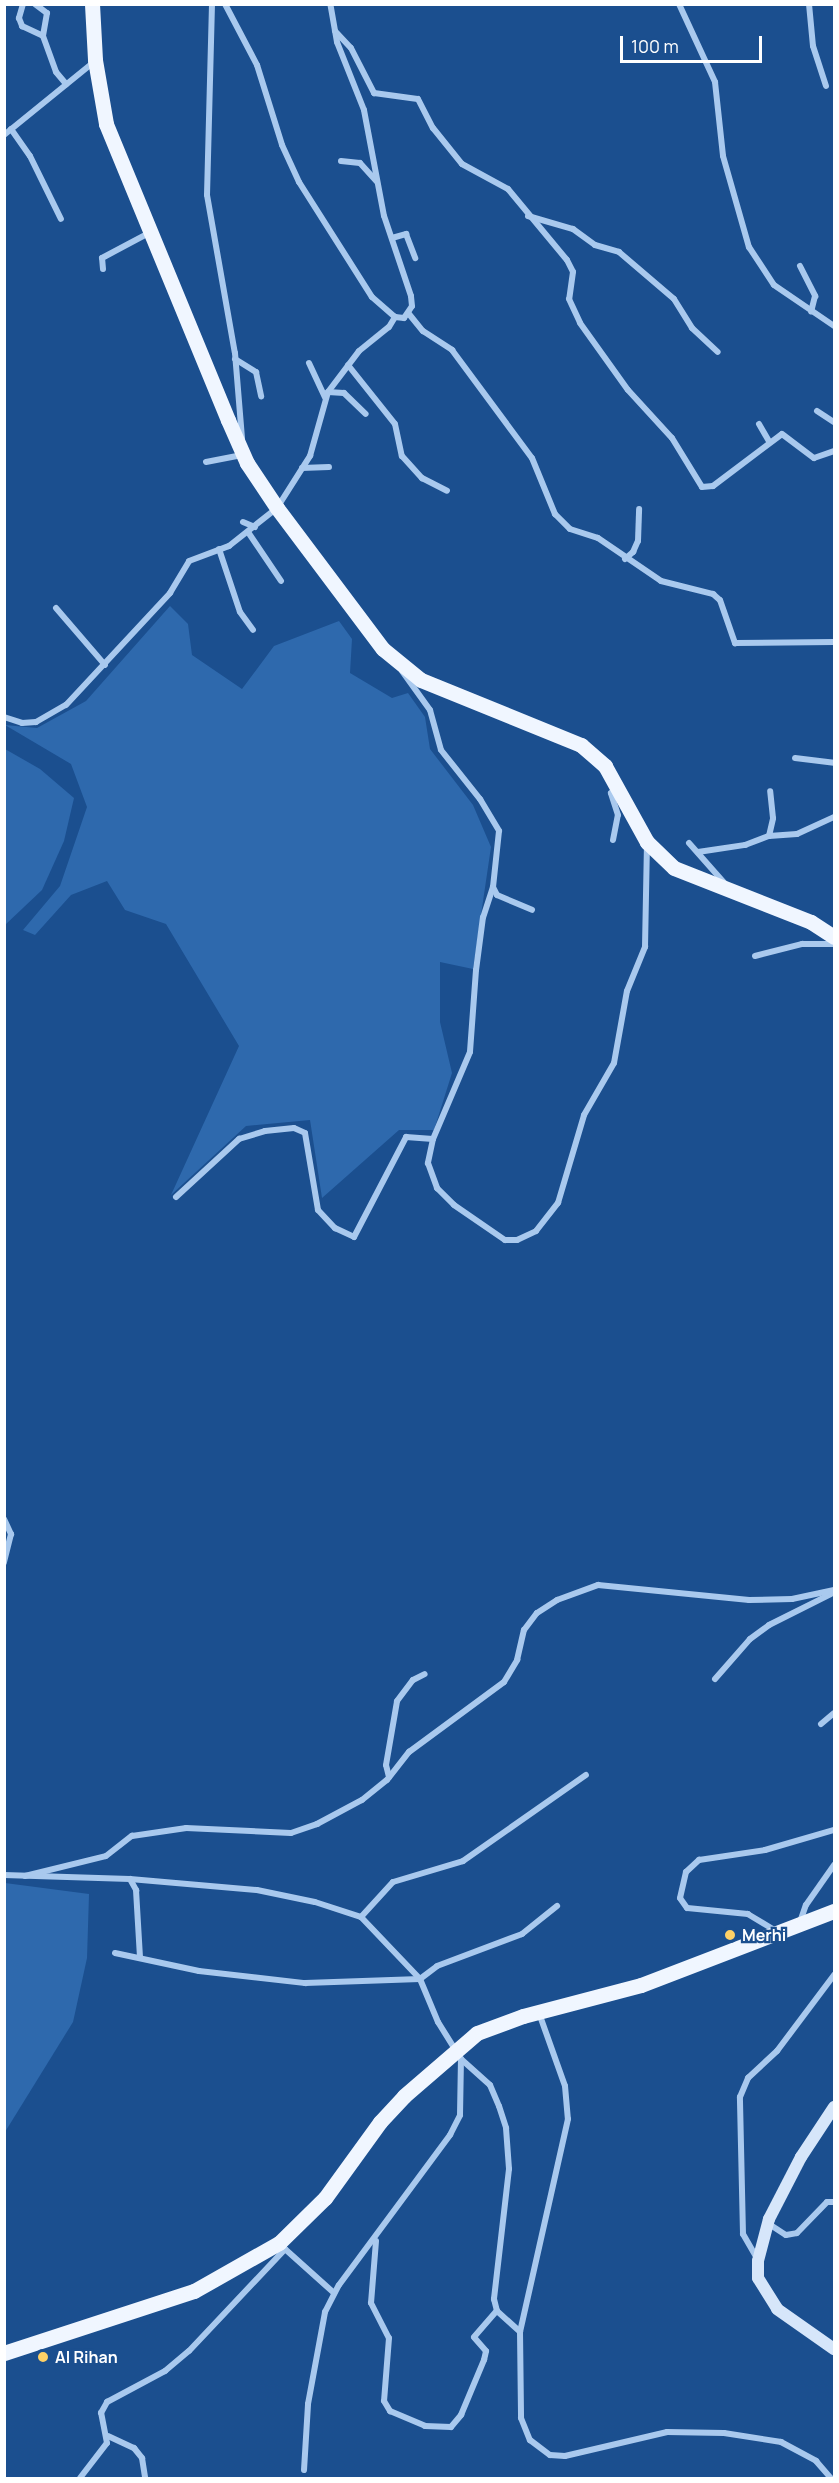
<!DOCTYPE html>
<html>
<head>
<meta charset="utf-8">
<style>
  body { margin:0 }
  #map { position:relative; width:839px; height:2483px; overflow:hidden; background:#1b4f8f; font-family:Manrope,sans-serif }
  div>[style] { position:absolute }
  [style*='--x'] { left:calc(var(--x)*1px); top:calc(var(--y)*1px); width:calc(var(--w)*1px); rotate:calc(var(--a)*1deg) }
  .green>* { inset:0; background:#2e69ad }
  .street>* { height:6px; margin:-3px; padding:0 3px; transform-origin:3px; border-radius:3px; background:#a9c9ee }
  .secondary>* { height:12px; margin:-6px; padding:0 6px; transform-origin:6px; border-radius:6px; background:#d6e6fa }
  .primary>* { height:15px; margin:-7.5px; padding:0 7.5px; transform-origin:7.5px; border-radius:7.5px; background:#f0f6ff }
  .dots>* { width:16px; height:16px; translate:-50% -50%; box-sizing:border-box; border:3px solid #1b4f8f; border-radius:50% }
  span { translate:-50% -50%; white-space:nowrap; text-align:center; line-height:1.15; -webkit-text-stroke:4.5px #1b4f8f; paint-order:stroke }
  .poi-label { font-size:16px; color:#fff; font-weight:700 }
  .left { translate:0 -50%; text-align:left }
  .frame { position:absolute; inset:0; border:6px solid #fff; pointer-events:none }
  .scale { position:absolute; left:620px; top:36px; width:142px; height:27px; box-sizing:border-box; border:3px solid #fff; border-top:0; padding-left:8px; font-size:18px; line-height:21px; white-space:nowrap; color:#fff; -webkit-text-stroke:4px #1b4f8f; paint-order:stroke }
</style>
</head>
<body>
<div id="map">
  <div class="green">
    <div style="clip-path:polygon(170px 606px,188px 624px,192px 655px,242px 689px,274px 646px,339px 621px,352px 639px,350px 673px,392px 698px,408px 693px,425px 717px,430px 749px,473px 805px,491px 847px,473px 969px,440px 962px,440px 1022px,452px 1073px,434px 1130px,399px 1130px,322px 1198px,310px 1120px,246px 1126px,171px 1195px,239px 1046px,166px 924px,125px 910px,107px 881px,71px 895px,35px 935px,23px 930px,60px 886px,87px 807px,71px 764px,5px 725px,37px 728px,86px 701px)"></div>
    <div style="clip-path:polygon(5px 749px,40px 769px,74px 798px,64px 841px,42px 890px,5px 925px)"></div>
    <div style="clip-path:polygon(5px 1883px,89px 1894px,87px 1958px,73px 2022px,5px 2132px)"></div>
  </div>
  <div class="street">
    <div style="--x:23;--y:4;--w:15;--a:106"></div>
    <div style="--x:19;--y:18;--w:9;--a:69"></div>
    <div style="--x:22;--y:26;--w:23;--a:25"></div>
    <div style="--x:35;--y:4;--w:15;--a:37"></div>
    <div style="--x:47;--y:13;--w:23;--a:100"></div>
    <div style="--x:43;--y:36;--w:38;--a:70"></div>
    <div style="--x:56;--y:72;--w:16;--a:50"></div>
    <div style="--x:212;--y:4;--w:191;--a:91.5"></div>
    <div style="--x:207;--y:195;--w:160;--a:80"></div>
    <div style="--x:235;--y:353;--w:86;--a:85.3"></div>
    <div style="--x:225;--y:4;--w:69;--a:62.3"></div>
    <div style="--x:257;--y:65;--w:84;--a:72.6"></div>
    <div style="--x:282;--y:145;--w:41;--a:65.3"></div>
    <div style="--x:299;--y:182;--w:136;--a:57.6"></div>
    <div style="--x:372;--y:297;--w:30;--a:41"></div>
    <div style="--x:395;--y:317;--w:9;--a:6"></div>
    <div style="--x:404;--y:318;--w:14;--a:-56"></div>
    <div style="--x:412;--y:306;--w:10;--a:-96"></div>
    <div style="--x:411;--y:296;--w:84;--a:-108.6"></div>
    <div style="--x:384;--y:216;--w:108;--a:-100.7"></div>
    <div style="--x:364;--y:110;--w:73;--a:-111.7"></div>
    <div style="--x:337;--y:42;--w:39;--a:-100"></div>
    <div style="--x:679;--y:4;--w:86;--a:65.2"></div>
    <div style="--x:715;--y:82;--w:74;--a:83.8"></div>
    <div style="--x:723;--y:156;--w:95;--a:74.1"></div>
    <div style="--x:749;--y:247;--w:45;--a:56.7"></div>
    <div style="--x:774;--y:285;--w:73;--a:34.3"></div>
    <div style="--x:809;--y:4;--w:42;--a:84.6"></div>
    <div style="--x:813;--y:46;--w:42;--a:72"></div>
    <div style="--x:335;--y:31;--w:23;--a:47"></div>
    <div style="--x:351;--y:48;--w:51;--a:62.9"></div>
    <div style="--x:374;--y:93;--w:44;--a:7.8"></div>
    <div style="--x:418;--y:99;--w:33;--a:63"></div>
    <div style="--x:433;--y:128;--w:46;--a:51.1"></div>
    <div style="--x:462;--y:164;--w:52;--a:28.5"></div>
    <div style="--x:508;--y:189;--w:92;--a:50.3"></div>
    <div style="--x:567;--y:260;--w:13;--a:63"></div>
    <div style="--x:573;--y:272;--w:27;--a:98"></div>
    <div style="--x:569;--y:299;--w:26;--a:65"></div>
    <div style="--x:580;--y:323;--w:82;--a:54.4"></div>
    <div style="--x:628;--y:390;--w:65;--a:47.5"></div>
    <div style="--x:672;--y:438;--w:57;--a:58.5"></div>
    <div style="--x:702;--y:487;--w:11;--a:-5"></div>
    <div style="--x:713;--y:486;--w:86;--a:-37"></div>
    <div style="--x:782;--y:434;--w:40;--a:37"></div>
    <div style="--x:814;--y:458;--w:21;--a:-19"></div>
    <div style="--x:11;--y:129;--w:33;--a:55"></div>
    <div style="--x:30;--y:156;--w:70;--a:63.8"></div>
    <div style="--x:4;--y:135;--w:117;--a:-39.1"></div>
    <div style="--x:341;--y:161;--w:19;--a:6"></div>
    <div style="--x:360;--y:163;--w:24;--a:48"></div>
    <div style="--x:528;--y:216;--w:47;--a:16.1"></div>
    <div style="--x:573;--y:229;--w:27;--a:36"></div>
    <div style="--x:595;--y:245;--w:25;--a:16"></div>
    <div style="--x:619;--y:252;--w:72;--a:40.5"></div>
    <div style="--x:674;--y:299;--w:34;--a:58"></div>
    <div style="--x:692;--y:328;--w:35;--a:43"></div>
    <div style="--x:392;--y:238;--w:15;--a:-16"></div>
    <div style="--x:406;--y:234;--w:26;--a:69"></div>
    <div style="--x:800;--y:266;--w:34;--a:63"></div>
    <div style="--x:815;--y:296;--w:16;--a:104"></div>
    <div style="--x:103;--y:269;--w:11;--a:-95"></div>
    <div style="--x:102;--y:258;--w:55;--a:-28"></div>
    <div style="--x:409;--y:314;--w:22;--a:51"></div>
    <div style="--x:423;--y:331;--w:35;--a:33"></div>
    <div style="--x:452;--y:350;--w:134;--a:53.5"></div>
    <div style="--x:532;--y:458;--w:61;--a:67.7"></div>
    <div style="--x:555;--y:514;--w:21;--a:45"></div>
    <div style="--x:570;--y:529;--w:29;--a:18"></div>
    <div style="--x:598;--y:538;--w:76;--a:34.3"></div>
    <div style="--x:661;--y:581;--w:54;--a:14"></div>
    <div style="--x:713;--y:594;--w:9;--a:41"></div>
    <div style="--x:720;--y:600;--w:46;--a:70.8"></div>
    <div style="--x:735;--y:643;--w:99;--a:-0.6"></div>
    <div style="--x:235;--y:359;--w:25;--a:32"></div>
    <div style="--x:256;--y:372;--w:25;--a:78"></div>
    <div style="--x:309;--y:363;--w:38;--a:65"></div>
    <div style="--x:348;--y:365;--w:75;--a:51.5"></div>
    <div style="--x:395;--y:424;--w:33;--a:78"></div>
    <div style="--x:402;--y:456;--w:30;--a:48"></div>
    <div style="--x:422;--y:478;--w:28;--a:27"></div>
    <div style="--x:328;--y:392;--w:16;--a:4"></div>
    <div style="--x:344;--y:393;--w:30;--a:44"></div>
    <div style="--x:817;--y:411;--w:20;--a:33"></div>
    <div style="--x:759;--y:424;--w:20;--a:60"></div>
    <div style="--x:206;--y:462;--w:38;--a:-11"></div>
    <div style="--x:302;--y:468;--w:27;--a:-2"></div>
    <div style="--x:243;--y:522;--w:13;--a:23"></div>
    <div style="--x:248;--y:532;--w:59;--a:56"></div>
    <div style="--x:219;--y:549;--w:66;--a:71.6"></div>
    <div style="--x:240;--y:612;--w:22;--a:54"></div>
    <div style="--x:625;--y:559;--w:11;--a:-41"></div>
    <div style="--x:633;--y:552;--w:12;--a:-66"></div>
    <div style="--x:638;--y:541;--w:32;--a:-88"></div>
    <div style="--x:56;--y:608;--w:75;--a:49.3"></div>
    <div style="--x:402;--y:671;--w:48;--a:54.3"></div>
    <div style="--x:430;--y:710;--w:41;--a:74.6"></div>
    <div style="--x:441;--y:750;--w:63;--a:51.5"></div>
    <div style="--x:480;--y:799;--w:37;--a:59"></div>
    <div style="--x:499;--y:831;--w:56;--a:96.1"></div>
    <div style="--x:493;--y:887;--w:32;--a:108"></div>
    <div style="--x:483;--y:917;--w:53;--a:97.5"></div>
    <div style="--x:476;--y:970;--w:82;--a:94.2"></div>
    <div style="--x:470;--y:1052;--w:95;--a:113"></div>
    <div style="--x:433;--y:1139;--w:25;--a:102"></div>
    <div style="--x:428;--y:1163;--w:27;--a:70"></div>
    <div style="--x:437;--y:1188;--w:24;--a:45"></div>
    <div style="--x:454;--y:1205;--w:62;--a:34.5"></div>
    <div style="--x:505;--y:1240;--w:12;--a:0"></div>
    <div style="--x:517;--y:1240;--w:21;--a:-25"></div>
    <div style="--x:536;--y:1231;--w:36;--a:-52"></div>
    <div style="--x:558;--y:1203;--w:92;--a:-73.5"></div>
    <div style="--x:584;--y:1115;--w:60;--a:-60"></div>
    <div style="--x:614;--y:1063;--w:73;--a:-79.8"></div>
    <div style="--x:627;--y:991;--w:48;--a:-67.8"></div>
    <div style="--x:645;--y:947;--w:103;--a:-88.9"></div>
    <div style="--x:4;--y:717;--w:19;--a:18"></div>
    <div style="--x:22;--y:723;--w:14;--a:-4"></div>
    <div style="--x:36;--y:722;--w:34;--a:-30"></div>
    <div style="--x:66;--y:705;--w:153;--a:-47.1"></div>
    <div style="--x:170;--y:593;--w:37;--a:-59"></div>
    <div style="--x:189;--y:561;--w:43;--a:-20.6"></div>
    <div style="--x:229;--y:546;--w:61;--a:-38.4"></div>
    <div style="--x:277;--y:508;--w:62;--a:-57.6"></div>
    <div style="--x:310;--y:456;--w:66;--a:-74.3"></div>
    <div style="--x:328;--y:392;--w:51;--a:-52.9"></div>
    <div style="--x:359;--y:351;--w:38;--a:-39"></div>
    <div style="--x:389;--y:327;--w:12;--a:-59"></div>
    <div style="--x:795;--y:758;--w:39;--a:7"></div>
    <div style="--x:769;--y:836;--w:28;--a:-4"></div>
    <div style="--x:797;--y:834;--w:41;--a:-24.7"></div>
    <div style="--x:613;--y:840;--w:25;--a:-79"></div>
    <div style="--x:618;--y:815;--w:23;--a:-108"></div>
    <div style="--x:611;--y:793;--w:6;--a:-39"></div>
    <div style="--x:689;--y:843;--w:57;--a:48.5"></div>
    <div style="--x:698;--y:852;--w:48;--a:-8.5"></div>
    <div style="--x:745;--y:845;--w:26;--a:-21"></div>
    <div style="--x:769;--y:836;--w:18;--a:-77"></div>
    <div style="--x:773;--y:818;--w:27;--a:-96"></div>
    <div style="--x:493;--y:887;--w:9;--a:63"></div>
    <div style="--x:497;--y:895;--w:38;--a:23"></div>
    <div style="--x:755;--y:956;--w:49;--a:-14.3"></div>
    <div style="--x:802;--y:944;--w:32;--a:0"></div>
    <div style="--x:176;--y:1197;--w:86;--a:-42.6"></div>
    <div style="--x:239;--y:1139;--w:27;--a:-17"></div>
    <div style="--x:265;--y:1131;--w:29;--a:-6"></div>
    <div style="--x:294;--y:1128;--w:12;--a:24"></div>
    <div style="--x:305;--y:1133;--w:78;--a:80.4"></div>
    <div style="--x:318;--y:1210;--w:25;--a:47"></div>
    <div style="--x:335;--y:1228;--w:21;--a:25"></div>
    <div style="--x:354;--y:1237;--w:113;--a:-62.5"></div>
    <div style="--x:406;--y:1137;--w:27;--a:4"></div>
    <div style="--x:4;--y:1519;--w:17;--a:65"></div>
    <div style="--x:11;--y:1534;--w:30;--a:104"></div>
    <div style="--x:715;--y:1679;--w:53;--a:-48.8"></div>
    <div style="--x:750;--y:1639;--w:24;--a:-36"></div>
    <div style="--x:769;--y:1625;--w:69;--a:-26.6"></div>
    <div style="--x:821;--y:1724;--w:17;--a:-40"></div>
    <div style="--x:389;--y:1777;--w:12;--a:-104"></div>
    <div style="--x:386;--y:1765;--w:65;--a:-80.2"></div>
    <div style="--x:397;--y:1701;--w:26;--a:-53"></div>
    <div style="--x:413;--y:1680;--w:13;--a:-27"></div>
    <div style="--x:4;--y:1875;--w:126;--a:1.8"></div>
    <div style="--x:130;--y:1879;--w:127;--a:5"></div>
    <div style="--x:257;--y:1890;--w:59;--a:11.7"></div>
    <div style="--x:315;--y:1902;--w:48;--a:18.1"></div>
    <div style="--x:361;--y:1917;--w:86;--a:46.4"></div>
    <div style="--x:420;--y:1979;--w:47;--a:67.3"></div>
    <div style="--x:438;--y:2022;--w:44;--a:58.1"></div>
    <div style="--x:461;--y:2059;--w:39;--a:42"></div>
    <div style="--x:490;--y:2085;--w:23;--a:67"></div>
    <div style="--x:499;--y:2106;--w:23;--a:72"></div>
    <div style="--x:506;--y:2128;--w:41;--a:85.8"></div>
    <div style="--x:509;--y:2169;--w:131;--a:96.6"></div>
    <div style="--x:494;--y:2299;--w:12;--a:76"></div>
    <div style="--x:497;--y:2311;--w:31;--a:42"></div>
    <div style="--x:25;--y:1876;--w:83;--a:-13.9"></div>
    <div style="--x:106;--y:1856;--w:33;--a:-38"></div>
    <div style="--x:132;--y:1836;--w:55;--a:-8.4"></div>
    <div style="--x:186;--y:1828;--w:105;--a:2.7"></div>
    <div style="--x:291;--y:1833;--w:28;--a:-19"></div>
    <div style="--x:317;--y:1824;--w:51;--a:-28.1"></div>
    <div style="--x:362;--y:1800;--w:32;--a:-39"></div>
    <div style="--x:387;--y:1780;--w:36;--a:-52"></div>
    <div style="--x:409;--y:1752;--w:118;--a:-36.4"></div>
    <div style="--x:504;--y:1682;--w:26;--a:-59"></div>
    <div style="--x:517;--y:1660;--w:31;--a:-77"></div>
    <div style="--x:524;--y:1630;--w:21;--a:-53"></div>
    <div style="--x:537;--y:1613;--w:24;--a:-33"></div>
    <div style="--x:557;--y:1600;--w:44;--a:-20.1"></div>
    <div style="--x:598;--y:1585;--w:152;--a:5.7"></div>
    <div style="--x:749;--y:1600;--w:43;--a:-1.3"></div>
    <div style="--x:792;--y:1599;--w:43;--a:-12.1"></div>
    <div style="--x:130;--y:1879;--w:13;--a:61"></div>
    <div style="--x:136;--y:1890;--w:67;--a:86.6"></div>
    <div style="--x:361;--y:1917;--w:47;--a:-47.6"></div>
    <div style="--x:393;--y:1882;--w:73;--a:-16.7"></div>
    <div style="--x:463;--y:1861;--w:150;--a:-35"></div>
    <div style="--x:800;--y:1922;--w:18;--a:-71"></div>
    <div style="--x:806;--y:1905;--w:49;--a:-55"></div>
    <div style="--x:776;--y:1931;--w:33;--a:-149"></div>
    <div style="--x:748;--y:1914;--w:61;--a:-174.4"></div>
    <div style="--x:687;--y:1908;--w:12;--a:-125"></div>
    <div style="--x:680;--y:1898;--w:27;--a:-77"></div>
    <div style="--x:686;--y:1872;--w:18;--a:-43"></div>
    <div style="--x:699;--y:1860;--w:67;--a:-8.6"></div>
    <div style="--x:765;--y:1850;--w:72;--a:-16.2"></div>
    <div style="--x:115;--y:1953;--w:86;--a:12.1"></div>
    <div style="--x:199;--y:1971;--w:107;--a:6.5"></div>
    <div style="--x:305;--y:1983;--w:115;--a:-2"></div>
    <div style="--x:420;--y:1979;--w:21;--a:-37"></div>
    <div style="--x:437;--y:1966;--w:91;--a:-20.6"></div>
    <div style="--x:522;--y:1934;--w:45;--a:-38.7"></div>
    <div style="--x:539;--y:2013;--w:77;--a:70.4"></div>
    <div style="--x:565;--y:2086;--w:33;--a:85"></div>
    <div style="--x:568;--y:2119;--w:218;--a:102.7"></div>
    <div style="--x:520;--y:2332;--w:86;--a:89.3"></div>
    <div style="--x:521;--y:2418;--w:24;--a:68"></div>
    <div style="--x:530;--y:2440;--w:25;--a:37"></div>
    <div style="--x:550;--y:2455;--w:15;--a:4"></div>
    <div style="--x:565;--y:2456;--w:105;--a:-13.2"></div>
    <div style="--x:667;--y:2432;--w:57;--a:1"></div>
    <div style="--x:724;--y:2433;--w:58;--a:9"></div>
    <div style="--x:781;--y:2442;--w:40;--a:28"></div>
    <div style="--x:816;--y:2461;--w:23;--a:49"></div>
    <div style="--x:769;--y:2224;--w:20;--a:33"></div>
    <div style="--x:786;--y:2235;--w:11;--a:-10"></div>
    <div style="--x:797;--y:2233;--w:43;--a:-45.9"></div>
    <div style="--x:827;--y:2202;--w:7;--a:0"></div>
    <div style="--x:376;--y:2241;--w:62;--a:94.6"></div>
    <div style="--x:371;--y:2303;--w:39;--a:63"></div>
    <div style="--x:389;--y:2338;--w:63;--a:94.5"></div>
    <div style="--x:384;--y:2401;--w:12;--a:59"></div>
    <div style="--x:390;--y:2411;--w:38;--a:23"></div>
    <div style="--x:425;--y:2426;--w:26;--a:2"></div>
    <div style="--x:451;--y:2427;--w:16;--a:-50"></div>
    <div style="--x:461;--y:2415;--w:60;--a:-67.3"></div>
    <div style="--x:484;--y:2360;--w:9;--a:-77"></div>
    <div style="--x:486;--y:2351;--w:18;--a:-131"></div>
    <div style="--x:474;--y:2337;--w:35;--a:-49"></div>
    <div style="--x:285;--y:2249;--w:66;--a:41.9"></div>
    <div style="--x:758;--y:2260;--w:30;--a:-120"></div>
    <div style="--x:743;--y:2234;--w:137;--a:-91.3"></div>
    <div style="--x:740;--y:2097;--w:21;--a:-67"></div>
    <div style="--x:748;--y:2078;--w:40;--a:-43"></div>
    <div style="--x:777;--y:2051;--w:95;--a:-53.1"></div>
    <div style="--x:108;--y:2436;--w:29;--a:25"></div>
    <div style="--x:134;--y:2448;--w:13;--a:51"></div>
    <div style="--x:142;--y:2458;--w:20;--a:81"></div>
    <div style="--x:304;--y:2470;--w:66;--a:-86.5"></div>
    <div style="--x:308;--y:2404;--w:94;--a:-79.5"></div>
    <div style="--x:325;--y:2312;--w:30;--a:-63"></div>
    <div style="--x:339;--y:2285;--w:187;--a:-53.5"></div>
    <div style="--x:450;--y:2135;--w:22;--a:-63"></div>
    <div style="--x:460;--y:2115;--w:56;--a:-89"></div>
    <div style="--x:80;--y:2478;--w:44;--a:-52.4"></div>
    <div style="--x:107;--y:2443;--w:31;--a:-101"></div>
    <div style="--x:101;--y:2413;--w:13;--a:-61"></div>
    <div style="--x:107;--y:2402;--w:66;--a:-28.1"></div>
    <div style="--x:165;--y:2371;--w:31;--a:-40"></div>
    <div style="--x:189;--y:2351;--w:140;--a:-46.7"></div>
    <div style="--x:285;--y:2249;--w:8;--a:-135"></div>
  </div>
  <div class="secondary">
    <div style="--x:834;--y:2107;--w:60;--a:123.4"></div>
    <div style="--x:801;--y:2157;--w:70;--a:117.3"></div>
    <div style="--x:769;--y:2219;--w:43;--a:104.7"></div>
    <div style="--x:758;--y:2261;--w:17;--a:90"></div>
    <div style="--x:758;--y:2278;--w:36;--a:58"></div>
    <div style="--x:777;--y:2309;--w:70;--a:35.1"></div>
  </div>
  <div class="primary">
    <div style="--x:92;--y:4;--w:56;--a:86.9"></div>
    <div style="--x:95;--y:60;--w:65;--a:80.2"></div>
    <div style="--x:106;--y:124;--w:320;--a:67.6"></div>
    <div style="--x:228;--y:420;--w:47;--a:66.2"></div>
    <div style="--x:247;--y:463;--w:54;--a:56.3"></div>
    <div style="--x:277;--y:508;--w:176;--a:53.1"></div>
    <div style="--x:383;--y:649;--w:49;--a:39.2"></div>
    <div style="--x:421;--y:680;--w:173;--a:22.1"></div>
    <div style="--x:581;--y:745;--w:32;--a:41"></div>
    <div style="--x:605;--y:766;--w:87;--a:61.1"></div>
    <div style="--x:647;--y:842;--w:37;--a:44"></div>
    <div style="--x:674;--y:868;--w:147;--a:21.5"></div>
    <div style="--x:811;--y:922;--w:27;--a:33"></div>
    <div style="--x:4;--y:2353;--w:200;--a:-18.1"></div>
    <div style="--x:194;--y:2291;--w:98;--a:-29.5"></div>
    <div style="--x:279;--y:2243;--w:64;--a:-44.4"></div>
    <div style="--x:325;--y:2198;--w:94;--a:-54.1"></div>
    <div style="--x:380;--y:2122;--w:35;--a:-47"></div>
    <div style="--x:404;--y:2096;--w:96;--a:-40.8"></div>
    <div style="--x:477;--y:2033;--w:49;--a:-20.3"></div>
    <div style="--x:523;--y:2016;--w:122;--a:-14.7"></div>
    <div style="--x:641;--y:1985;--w:207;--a:-21"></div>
  </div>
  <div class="dots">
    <div style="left:730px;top:1935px;background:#ffd166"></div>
    <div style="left:43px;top:2357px;background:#ffd166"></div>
  </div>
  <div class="poi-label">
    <span class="left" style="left:742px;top:1935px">Merhi</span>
    <span class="left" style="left:55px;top:2357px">Al Rihan</span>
  </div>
  <div class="frame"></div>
  <div class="scale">100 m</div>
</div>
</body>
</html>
